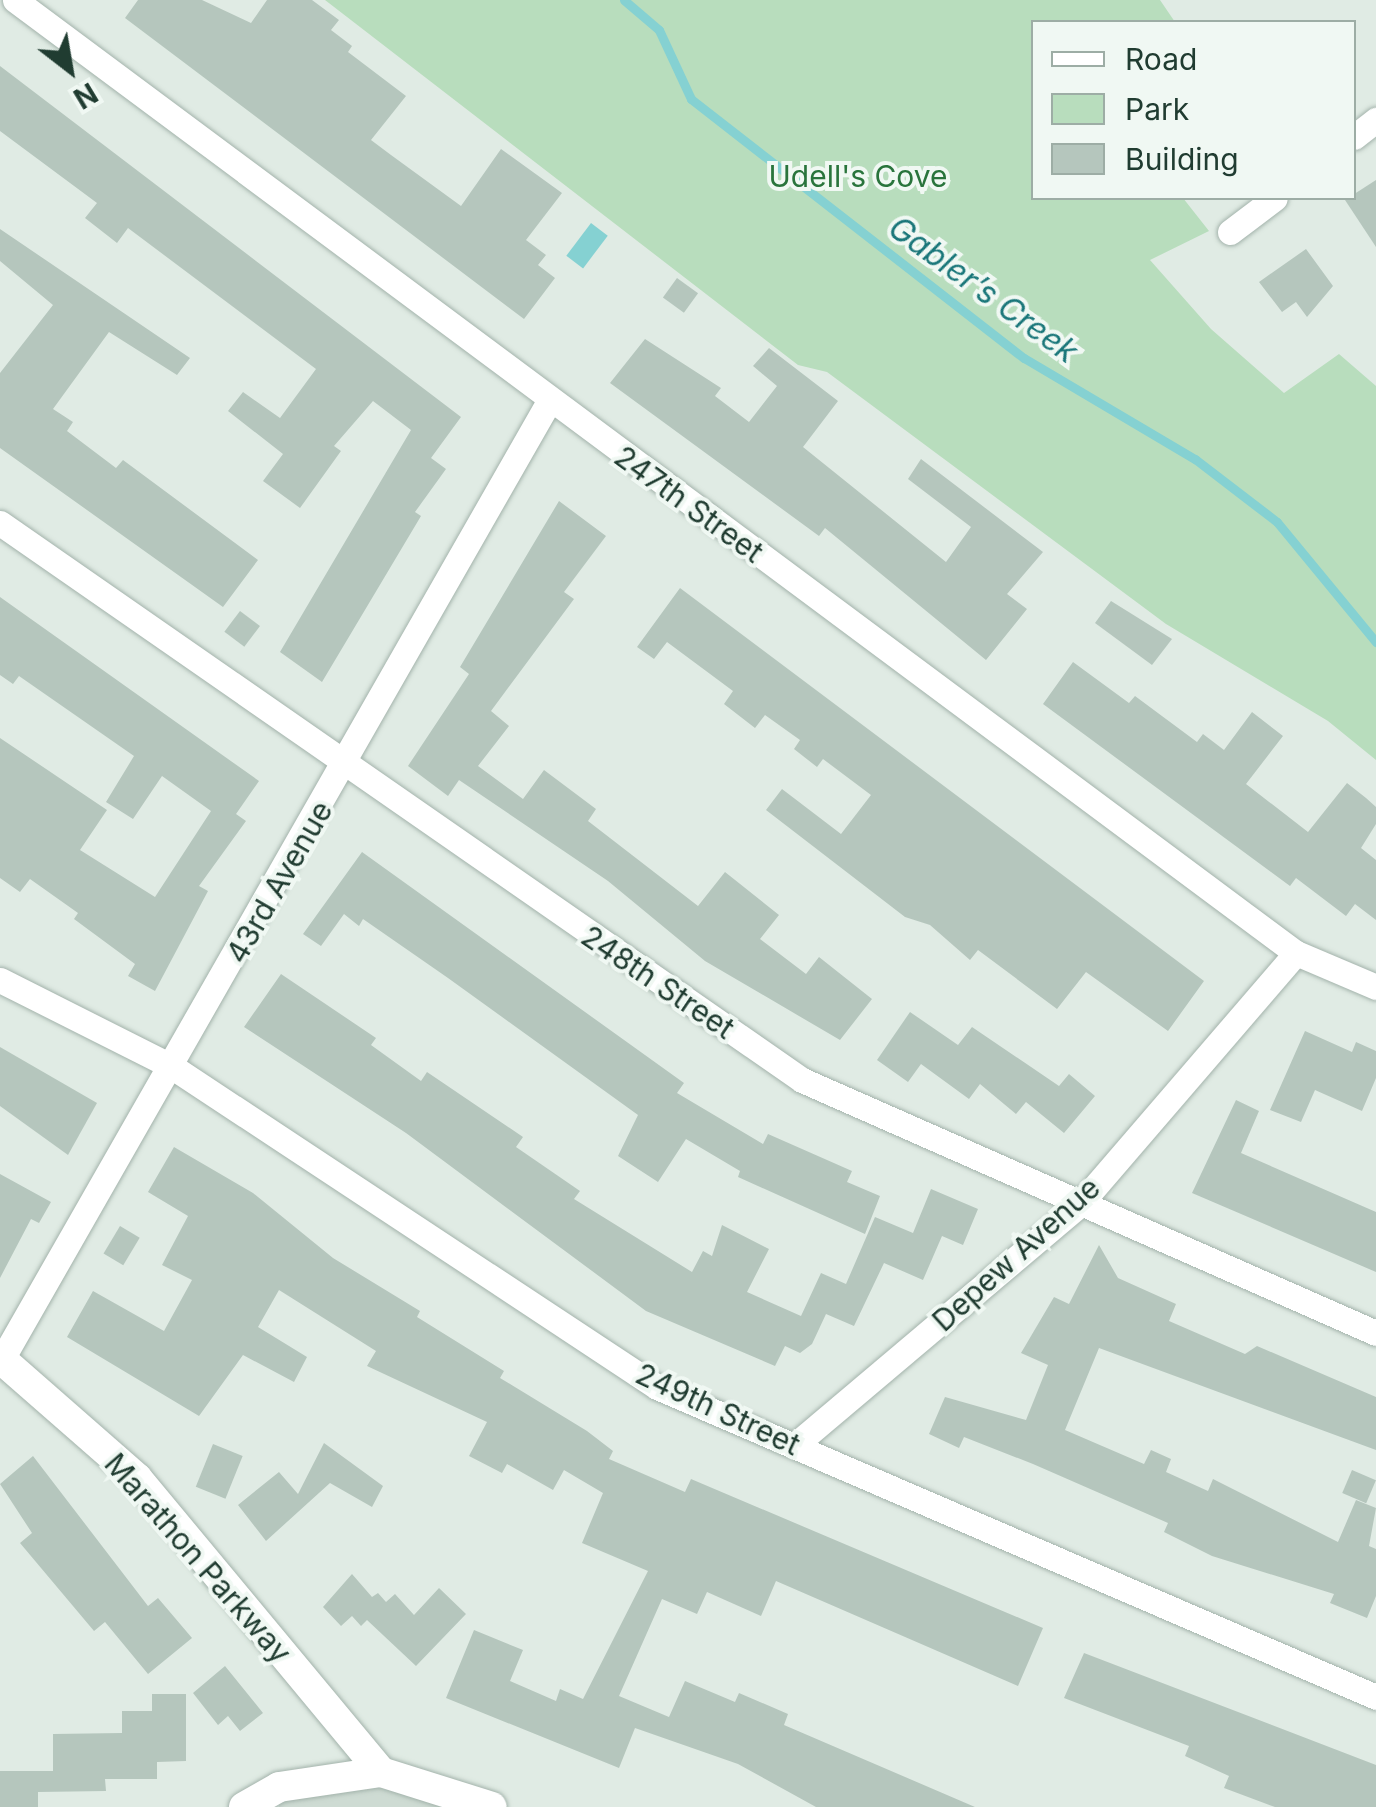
<!DOCTYPE html>
<html>
<head>
<meta charset="utf-8">
<style>
  body { margin:0 }
  #map { position:relative; width:1376px; height:1807px; overflow:hidden; background:#e0ebe4; font-family:Inter,sans-serif }
  div>[style] { position:absolute }
  [style*='--x'] { left:calc(var(--x)*1px); top:calc(var(--y)*1px); width:calc(var(--w)*1px); rotate:calc(var(--a)*1deg) }
  .built>* { inset:0; background:#cedbd3 }
  .green>* { inset:0; background:#b8ddbd }
  .water>* { inset:0; background:#85d1d2; transform-origin:0 0 }
  .stream>* { height:9px; margin:-4.5px; padding:0 4.5px; transform-origin:4.5px; border-radius:4.5px; background:#85d1d2 }
  .building>* { inset:0; background:#b5c6bd; transform-origin:0 0 }
  .roads { filter:drop-shadow(0 0 2px #a3b3ab) drop-shadow(0 0 2px #a3b3ab) }
  .minor>* { height:25px; margin:-12.5px; padding:0 12.5px; transform-origin:12.5px; border-radius:12.5px; background:#fff }
  .tertiary>* { height:30px; margin:-15px; padding:0 15px; transform-origin:15px; border-radius:15px; background:#fff }
  span { translate:-50% -50%; white-space:nowrap; text-align:center; line-height:1.15; -webkit-text-stroke:8px #f0f8f3; paint-order:stroke }
  .park-label { font-size:30px; color:#29743c }
  .street-label { font-size:30px; color:#203c31 }
  .water-label { font-size:32px; color:#197679; font-style:italic }
  .legend { position:absolute; left:1031px; top:20px; width:325px; height:180px; box-sizing:border-box; background:#f0f8f3; border:2px solid #9dada5; margin:0; padding:12px 18px; list-style:none; font-size:30px; color:#203c31 }
  .legend li { display:flex; align-items:center; gap:20px; height:50px }
  .legend b { width:50px; border:2px solid #9dada5 }
  .north { position:absolute; left:20px; top:20px; width:100px; height:100px; -webkit-text-stroke:8px #f0f8f3; paint-order:stroke; rotate:149deg; font-size:28px; font-weight:700; line-height:40px; text-align:center; color:#203c31 }
  .north::after { content:''; display:block; margin:auto; width:35px; height:45px; background:#203c31; clip-path:polygon(50% 0,100% 100%,50% 72%,0 100%) }
</style>
</head>
<body>
<div id="map">
  <div class="built">
    <div style="clip-path:polygon(381px 1772px,492px 1807px,279px 1807px,279px 1787px)"></div>
  </div>
  <div class="green">
    <div style="clip-path:polygon(325px 0,1160px 0,1175px 22px,1034px 22px,1034px 198px,1183px 198px,1209px 231px,1150px 260px,1211px 329px,1284px 393px,1339px 354px,1376px 386px,1376px 760px,1328px 721px,1166px 624px,827px 372px,798px 365px)"></div>
  </div>
  <div class="water">
    <div style="left:591px;top:223px;width:21px;height:41px;rotate:37deg"></div>
  </div>
  <div class="stream">
    <div style="--x:624;--y:0;--w:46;--a:40.6"></div>
    <div style="--x:659;--y:30;--w:76;--a:65.1"></div>
    <div style="--x:691;--y:99;--w:422;--a:37.9"></div>
    <div style="--x:1024;--y:358;--w:199;--a:30.6"></div>
    <div style="--x:1195;--y:459;--w:103;--a:37.5"></div>
    <div style="--x:1277;--y:522;--w:156;--a:50.5"></div>
  </div>
  <div class="building">
    <div style="clip-path:polygon(138px 0,202px 0,251px 23px,267px 0,312px 0,339px 20px,331px 30px,352px 46px,348px 52px,406px 96px,371px 140px,391px 155px,461px 206px,501px 149px,562px 193px,526px 240px,546px 255px,538px 265px,555px 278px,524px 319px,125px 18px)"></div>
    <div style="clip-path:polygon(0 66px,461px 417px,431px 458px,446px 469px,415px 512px,421px 516px,322px 682px,280px 652px,411px 430px,373px 401px,334px 446px,341px 451px,300px 508px,263px 481px,283px 454px,228px 411px,243px 392px,280px 418px,316px 369px,128px 228px,117px 243px,85px 218px,97px 203px,0 131px)"></div>
    <div style="clip-path:polygon(1376px 180px,1376px 247px,1345px 200px)"></div>
    <div style="clip-path:polygon(0 229px,190px 358px,177px 375px,109px 332px,53px 409px,73px 422px,67px 431px,116px 468px,123px 460px,258px 560px,223px 607px,0 448px,0 373px,53px 305px,0 261px)"></div>
    <div style="clip-path:polygon(1306px 249px,1333px 286px,1307px 317px,1296px 302px,1282px 312px,1259px 282px)"></div>
    <div style="left:677px;top:278px;width:26px;height:24px;rotate:36deg"></div>
    <div style="clip-path:polygon(645px 339px,721px 388px,715px 396px,749px 422px,777px 386px,753px 366px,769px 348px,838px 401px,803px 447px,946px 562px,971px 527px,908px 479px,921px 459px,1043px 552px,1007px 594px,1027px 609px,986px 660px,825px 528px,819px 536px,610px 383px)"></div>
    <div style="clip-path:polygon(559px 501px,606px 536px,564px 592px,574px 599px,491px 711px,509px 726px,478px 766px,523px 799px,544px 770px,596px 809px,588px 821px,698px 906px,725px 872px,779px 915px,760px 939px,806px 974px,819px 957px,872px 999px,840px 1040px,705px 961px,608px 881px,459px 780px,448px 796px,408px 766px,469px 674px,460px 667px)"></div>
    <div style="clip-path:polygon(680px 588px,1204px 981px,1168px 1031px,1086px 972px,1057px 1009px,978px 950px,970px 960px,930px 925px,905px 917px,766px 810px,782px 789px,841px 834px,871px 795px,823px 759px,817px 767px,794px 749px,800px 740px,765px 715px,755px 728px,724px 704px,733px 691px,667px 642px,654px 659px,637px 647px)"></div>
    <div style="clip-path:polygon(0 597px,259px 781px,236px 814px,246px 821px,199px 886px,208px 891px,155px 991px,128px 976px,135px 964px,74px 919px,78px 913px,30px 879px,20px 892px,0 878px,0 738px,107px 810px,80px 850px,155px 897px,211px 811px,162px 776px,133px 819px,106px 802px,134px 756px,19px 676px,13px 684px,0 675px)"></div>
    <div style="clip-path:polygon(1111px 601px,1172px 639px,1152px 665px,1095px 623px)"></div>
    <div style="left:240px;top:611px;width:25px;height:26px;rotate:37deg"></div>
    <div style="clip-path:polygon(1073px 662px,1129px 703px,1135px 696px,1197px 742px,1203px 734px,1224px 750px,1252px 712px,1283px 736px,1246px 784px,1308px 832px,1347px 783px,1366px 798px,1376px 807px,1376px 824px,1361px 848px,1376px 860px,1376px 920px,1355px 904px,1346px 916px,1296px 878px,1290px 886px,1043px 704px)"></div>
    <div style="clip-path:polygon(362px 852px,684px 1083px,677px 1093px,763px 1144px,768px 1134px,852px 1171px,847px 1182px,880px 1196px,865px 1234px,738px 1177px,740px 1171px,686px 1139px,658px 1182px,618px 1156px,638px 1115px,448px 978px,363px 919px,359px 926px,344px 914px,321px 946px,303px 934px)"></div>
    <div style="clip-path:polygon(281px 974px,376px 1038px,371px 1045px,421px 1081px,427px 1072px,523px 1137px,516px 1147px,580px 1191px,574px 1199px,692px 1272px,703px 1251px,712px 1256px,722px 1225px,769px 1249px,747px 1292px,801px 1316px,821px 1273px,846px 1284px,875px 1217px,913px 1233px,931px 1189px,978px 1209px,963px 1245px,942px 1236px,923px 1280px,884px 1263px,854px 1326px,826px 1314px,812px 1344px,800px 1353px,785px 1346px,775px 1366px,646px 1311px,406px 1133px,244px 1027px)"></div>
    <div style="clip-path:polygon(910px 1012px,958px 1045px,972px 1027px,1059px 1086px,1069px 1074px,1095px 1096px,1064px 1133px,1026px 1102px,1016px 1114px,980px 1084px,969px 1099px,921px 1064px,908px 1082px,877px 1060px)"></div>
    <div style="clip-path:polygon(1305px 1031px,1352px 1052px,1356px 1042px,1376px 1051px,1376px 1078px,1362px 1111px,1315px 1090px,1301px 1122px,1270px 1110px)"></div>
    <div style="clip-path:polygon(0 1047px,97px 1103px,68px 1155px,0 1106px)"></div>
    <div style="clip-path:polygon(1236px 1100px,1259px 1111px,1241px 1153px,1376px 1212px,1376px 1272px,1192px 1193px)"></div>
    <div style="clip-path:polygon(174px 1147px,253px 1193px,333px 1258px,420px 1311px,417px 1317px,504px 1371px,500px 1378px,587px 1431px,613px 1451px,609px 1459px,685px 1492px,691px 1479px,1043px 1628px,1018px 1686px,776px 1581px,761px 1616px,707px 1592px,697px 1614px,662px 1599px,619px 1696px,669px 1717px,685px 1681px,735px 1702px,739px 1693px,788px 1714px,784px 1725px,975px 1807px,816px 1807px,738px 1764px,635px 1728px,619px 1768px,446px 1698px,474px 1630px,523px 1650px,510px 1681px,556px 1701px,560px 1689px,583px 1699px,648px 1571px,582px 1543px,603px 1493px,564px 1470px,553px 1490px,507px 1464px,502px 1473px,469px 1456px,487px 1422px,367px 1366px,376px 1351px,279px 1290px,258px 1327px,307px 1357px,294px 1382px,243px 1355px,199px 1416px,67px 1337px,93px 1291px,164px 1331px,192px 1280px,162px 1265px,188px 1216px,148px 1192px)"></div>
    <div style="clip-path:polygon(0 1174px,51px 1202px,39px 1223px,31px 1219px,0 1278px)"></div>
    <div style="left:120px;top:1226px;width:23px;height:32px;rotate:31deg"></div>
    <div style="clip-path:polygon(1099px 1245px,1118px 1278px,1176px 1304px,1169px 1321px,1245px 1354px,1257px 1346px,1376px 1397px,1376px 1450px,1099px 1348px,1065px 1430px,1144px 1464px,1151px 1450px,1171px 1459px,1166px 1472px,1208px 1491px,1213px 1479px,1338px 1542px,1356px 1500px,1376px 1508px,1369px 1546px,1376px 1549px,1376px 1596px,1367px 1618px,1330px 1603px,1334px 1594px,1212px 1556px,1164px 1532px,1168px 1523px,1033px 1464px,964px 1437px,959px 1448px,929px 1434px,945px 1397px,1026px 1420px,1048px 1365px,1021px 1353px,1054px 1297px,1069px 1304px)"></div>
    <div style="clip-path:polygon(324px 1443px,383px 1486px,372px 1507px,330px 1483px,266px 1541px,238px 1505px,279px 1472px,298px 1494px)"></div>
    <div style="left:213px;top:1444px;width:32px;height:46px;rotate:22deg"></div>
    <div style="clip-path:polygon(33px 1456px,148px 1606px,158px 1598px,192px 1638px,148px 1674px,105px 1622px,94px 1631px,20px 1543px,32px 1533px,0 1484px)"></div>
    <div style="left:1352px;top:1470px;width:26px;height:25px;rotate:23deg"></div>
    <div style="clip-path:polygon(352px 1574px,372px 1597px,378px 1593px,386px 1602px,395px 1594px,414px 1615px,439px 1588px,466px 1614px,416px 1666px,367px 1620px,361px 1626px,352px 1616px,341px 1626px,323px 1607px)"></div>
    <div style="clip-path:polygon(1084px 1653px,1376px 1765px,1376px 1807px,1275px 1807px,1224px 1788px,1229px 1776px,1185px 1756px,1189px 1746px,1064px 1698px)"></div>
    <div style="clip-path:polygon(225px 1666px,263px 1713px,240px 1731px,228px 1716px,218px 1725px,193px 1693px)"></div>
    <div style="clip-path:polygon(152px 1694px,186px 1694px,186px 1761px,157px 1762px,157px 1779px,105px 1779px,106px 1791px,38px 1792px,38px 1807px,0 1807px,0 1771px,53px 1771px,53px 1734px,122px 1733px,122px 1711px,152px 1711px)"></div>
  </div>
  <div class="roads">
    <div class="minor">
      <div style="--x:15;--y:0;--w:1597;--a:36.65"></div>
      <div style="--x:1296;--y:953;--w:87;--a:23"></div>
      <div style="--x:1354;--y:137;--w:28;--a:-38"></div>
      <div style="--x:1230;--y:232;--w:56;--a:-37.1"></div>
      <div style="--x:0;--y:523;--w:976;--a:34.78"></div>
      <div style="--x:802;--y:1080;--w:627;--a:23.79"></div>
      <div style="--x:0;--y:980;--w:191;--a:26.7"></div>
      <div style="--x:171;--y:1066;--w:582;--a:33.44"></div>
      <div style="--x:657;--y:1387;--w:783;--a:23.32"></div>
      <div style="--x:2;--y:1359;--w:1103;--a:-60.27"></div>
      <div style="--x:795;--y:1445;--w:373;--a:-40.2"></div>
      <div style="--x:1080;--y:1204;--w:331;--a:-49.3"></div>
    </div>
    <div class="tertiary">
      <div style="--x:0;--y:1358;--w:182;--a:41.2"></div>
      <div style="--x:137;--y:1478;--w:382;--a:50.3"></div>
      <div style="--x:244;--y:1807;--w:40;--a:-29.7"></div>
      <div style="--x:279;--y:1787;--w:103;--a:-8.4"></div>
      <div style="--x:381;--y:1772;--w:116;--a:17.5"></div>
    </div>
  </div>
  <div class="park-label">
    <span style="left:858px;top:176px">Udell's Cove</span>
  </div>
  <div class="street-label">
    <span style="left:689px;top:504px;rotate:36deg">247th Street</span>
    <span style="left:279px;top:882px;rotate:-60deg">43rd Avenue</span>
    <span style="left:658px;top:982px;rotate:34deg">248th Street</span>
    <span style="left:1016px;top:1254px;rotate:-42deg">Depew Avenue</span>
    <span style="left:718px;top:1409px;rotate:25deg">249th Street</span>
    <span style="left:198px;top:1558px;rotate:49deg">Marathon Parkway</span>
  </div>
  <div class="water-label">
    <span style="left:983px;top:290px;rotate:36deg">Gabler’s Creek</span>
  </div>
  <ul class="legend">
  <li><b style="height:12px;background:#fff"></b>Road</li>
  <li><b style="height:28px;background:#b8ddbd"></b>Park</li>
  <li><b style="height:28px;background:#b5c6bd"></b>Building</li>
  </ul>
  <div class="north">N</div>
</div>
</body>
</html>
